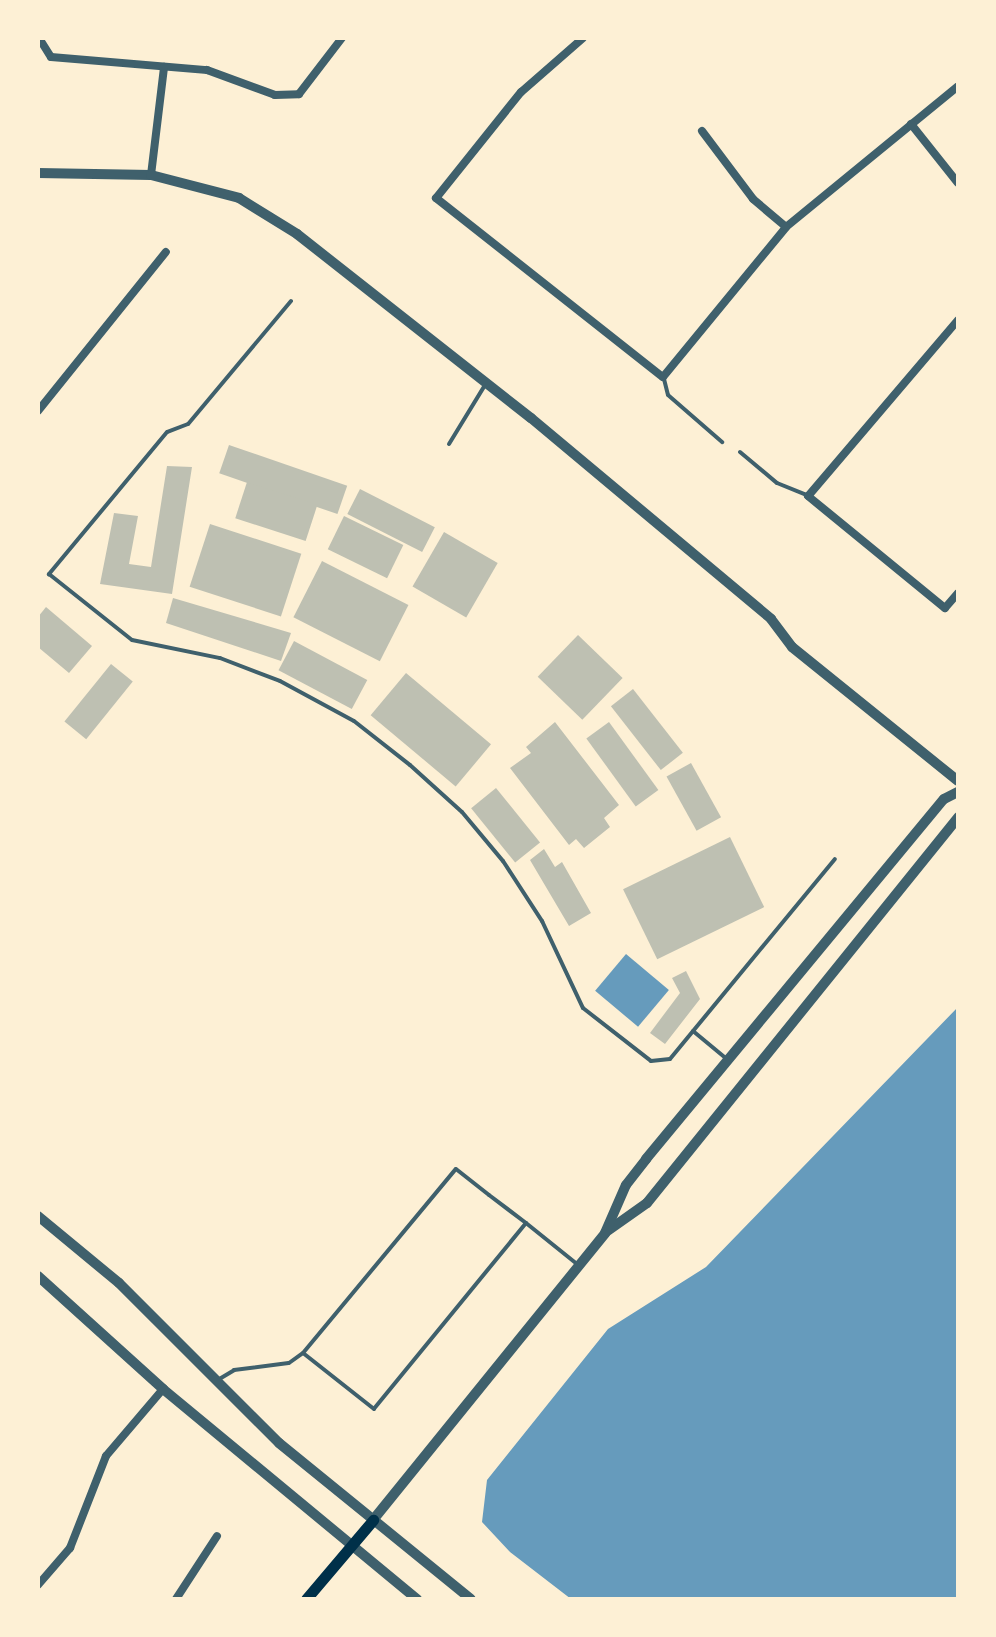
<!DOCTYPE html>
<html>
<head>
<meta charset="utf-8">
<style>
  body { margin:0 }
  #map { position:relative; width:996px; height:1637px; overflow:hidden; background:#fdf0d5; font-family:"Open Sans",sans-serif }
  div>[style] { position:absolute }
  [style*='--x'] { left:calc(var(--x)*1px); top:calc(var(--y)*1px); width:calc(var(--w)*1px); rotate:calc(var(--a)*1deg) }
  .water>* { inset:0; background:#669bbc; transform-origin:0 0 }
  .building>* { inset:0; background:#bec0b2; transform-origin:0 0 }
  .service>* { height:4px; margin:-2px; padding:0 2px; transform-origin:2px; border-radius:2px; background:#3f606c }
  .minor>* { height:8px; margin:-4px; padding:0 4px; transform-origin:4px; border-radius:4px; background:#3f606c }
  .tertiary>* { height:10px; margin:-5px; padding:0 5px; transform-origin:5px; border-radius:5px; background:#3f606c }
  .secondary>* { height:11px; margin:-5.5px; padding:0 5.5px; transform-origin:5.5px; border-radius:5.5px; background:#003049 }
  span { translate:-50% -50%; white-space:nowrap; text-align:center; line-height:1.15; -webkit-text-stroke:6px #fdf0d5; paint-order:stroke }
  .frame { position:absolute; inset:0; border:40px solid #fdf0d5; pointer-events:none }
</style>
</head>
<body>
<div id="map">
  <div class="water">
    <div style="left:626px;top:954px;width:56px;height:48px;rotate:40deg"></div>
    <div style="clip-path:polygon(958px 1007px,958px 1599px,571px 1599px,510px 1552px,482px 1522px,487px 1480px,608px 1329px,706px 1267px)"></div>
  </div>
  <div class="building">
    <div style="left:229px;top:445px;width:125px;height:30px;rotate:19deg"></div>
    <div style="clip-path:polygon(167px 466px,192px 467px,172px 594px,100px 584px,114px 513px,138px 516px,129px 564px,151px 567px)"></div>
    <div style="left:247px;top:482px;width:74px;height:38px;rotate:18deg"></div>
    <div style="left:360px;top:489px;width:84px;height:28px;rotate:27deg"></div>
    <div style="left:344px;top:516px;width:66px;height:37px;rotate:26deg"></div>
    <div style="left:210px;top:524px;width:96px;height:66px;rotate:18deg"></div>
    <div style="left:444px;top:532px;width:62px;height:63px;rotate:30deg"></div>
    <div style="left:322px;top:561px;width:97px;height:63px;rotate:27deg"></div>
    <div style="clip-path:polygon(173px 598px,291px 633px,281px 661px,166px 623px)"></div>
    <div style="clip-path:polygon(46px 607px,92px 646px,69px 673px,38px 647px,38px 617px)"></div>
    <div style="left:578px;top:635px;width:62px;height:58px;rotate:44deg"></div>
    <div style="left:294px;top:641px;width:83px;height:33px;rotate:28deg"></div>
    <div style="left:111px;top:664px;width:28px;height:74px;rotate:39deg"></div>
    <div style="left:406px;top:673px;width:111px;height:55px;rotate:40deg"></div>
    <div style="left:633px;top:689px;width:81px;height:28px;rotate:52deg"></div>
    <div style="clip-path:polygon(555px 722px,619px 805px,604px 818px,610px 827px,584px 848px,576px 839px,569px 845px,510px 768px,531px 753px,526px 747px)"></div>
    <div style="left:609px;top:722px;width:84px;height:28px;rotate:54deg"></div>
    <div style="left:691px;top:763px;width:62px;height:28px;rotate:61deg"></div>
    <div style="left:496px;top:788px;width:70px;height:32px;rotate:51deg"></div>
    <div style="left:730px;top:837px;width:78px;height:119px;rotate:64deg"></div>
    <div style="clip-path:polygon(544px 849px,555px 867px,562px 862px,591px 913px,569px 926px,530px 860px)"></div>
    <div style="clip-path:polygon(686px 971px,700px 999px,665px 1044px,650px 1033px,680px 993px,672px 978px)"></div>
  </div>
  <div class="service">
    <div style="--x:291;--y:301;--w:160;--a:129.9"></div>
    <div style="--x:188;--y:424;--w:22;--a:159"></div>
    <div style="--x:167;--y:432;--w:185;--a:129.7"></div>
    <div style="--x:49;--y:574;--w:106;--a:38.5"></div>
    <div style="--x:132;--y:640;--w:90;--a:11.6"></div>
    <div style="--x:220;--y:658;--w:64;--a:21"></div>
    <div style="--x:280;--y:681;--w:84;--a:28.4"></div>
    <div style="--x:354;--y:721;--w:71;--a:38.2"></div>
    <div style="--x:410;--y:765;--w:70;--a:42.1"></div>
    <div style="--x:462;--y:812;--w:64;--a:50.1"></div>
    <div style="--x:503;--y:861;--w:72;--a:57"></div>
    <div style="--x:542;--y:921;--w:96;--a:64.8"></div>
    <div style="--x:583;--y:1008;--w:86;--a:37.9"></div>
    <div style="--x:651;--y:1061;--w:19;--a:-6"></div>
    <div style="--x:670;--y:1059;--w:259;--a:-50.5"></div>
    <div style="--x:664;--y:379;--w:16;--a:76"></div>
    <div style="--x:668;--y:395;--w:72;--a:41"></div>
    <div style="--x:449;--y:444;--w:69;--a:-58.6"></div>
    <div style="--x:740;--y:452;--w:48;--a:40"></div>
    <div style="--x:777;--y:483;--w:31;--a:22"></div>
    <div style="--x:693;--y:1031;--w:45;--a:39.6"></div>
    <div style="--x:526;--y:1223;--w:240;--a:129.3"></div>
    <div style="--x:374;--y:1409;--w:90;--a:-141.7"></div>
    <div style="--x:303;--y:1353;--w:239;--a:-50.3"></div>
    <div style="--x:456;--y:1169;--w:42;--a:38.2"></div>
    <div style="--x:489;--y:1195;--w:46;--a:37.1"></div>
    <div style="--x:526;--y:1223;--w:65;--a:38.8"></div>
    <div style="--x:216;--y:1381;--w:21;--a:-31"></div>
    <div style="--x:234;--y:1370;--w:55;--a:-7.3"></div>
    <div style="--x:289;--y:1363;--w:17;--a:-36"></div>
  </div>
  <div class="minor">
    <div style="--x:39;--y:38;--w:22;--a:58"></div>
    <div style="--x:51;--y:57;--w:157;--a:4.8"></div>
    <div style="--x:207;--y:70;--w:72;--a:20.2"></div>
    <div style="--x:275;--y:95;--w:24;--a:-2"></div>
    <div style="--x:299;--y:94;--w:71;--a:-52.5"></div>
    <div style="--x:583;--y:38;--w:82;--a:138.9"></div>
    <div style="--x:521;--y:92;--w:136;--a:128.7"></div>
    <div style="--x:436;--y:198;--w:289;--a:38.3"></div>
    <div style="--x:663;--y:377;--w:194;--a:-50.6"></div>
    <div style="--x:786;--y:227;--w:222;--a:-39.3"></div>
    <div style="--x:911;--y:124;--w:75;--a:51.5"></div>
    <div style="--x:702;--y:131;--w:85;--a:53.1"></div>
    <div style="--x:753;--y:199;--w:43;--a:40.3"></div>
    <div style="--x:151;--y:175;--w:109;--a:-83.1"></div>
    <div style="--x:958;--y:320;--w:231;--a:130.4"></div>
    <div style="--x:808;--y:496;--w:177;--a:39.3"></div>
    <div style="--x:945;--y:608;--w:20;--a:-49"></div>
    <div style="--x:38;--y:411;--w:204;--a:-51.2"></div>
    <div style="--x:38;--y:1585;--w:49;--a:-49.1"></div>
    <div style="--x:70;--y:1548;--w:99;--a:-68.6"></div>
    <div style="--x:106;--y:1456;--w:88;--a:-49.6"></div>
    <div style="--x:176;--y:1599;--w:75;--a:-56.9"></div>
  </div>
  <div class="tertiary">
    <div style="--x:38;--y:173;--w:113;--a:1"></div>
    <div style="--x:151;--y:175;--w:91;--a:14.6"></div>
    <div style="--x:239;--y:198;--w:68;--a:31.8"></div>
    <div style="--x:297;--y:234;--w:298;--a:38.2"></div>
    <div style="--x:531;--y:418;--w:313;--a:39.9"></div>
    <div style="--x:771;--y:619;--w:35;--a:53"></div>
    <div style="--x:792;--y:647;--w:213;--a:38.9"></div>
    <div style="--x:38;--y:1216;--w:105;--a:39.6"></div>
    <div style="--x:119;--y:1283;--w:226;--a:45"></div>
    <div style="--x:279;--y:1443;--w:247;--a:39.1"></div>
    <div style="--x:606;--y:1232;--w:50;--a:-35.3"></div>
    <div style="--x:647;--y:1203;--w:496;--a:-51.1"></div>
    <div style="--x:38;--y:1276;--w:169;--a:42.1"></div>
    <div style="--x:163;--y:1389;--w:330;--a:39.6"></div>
    <div style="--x:373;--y:1520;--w:369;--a:-51"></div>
    <div style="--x:605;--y:1233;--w:52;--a:-66.4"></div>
    <div style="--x:626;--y:1185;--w:33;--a:-52"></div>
    <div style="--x:646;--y:1159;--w:467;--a:-50.4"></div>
    <div style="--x:944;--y:799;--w:16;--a:-27"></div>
  </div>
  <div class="secondary">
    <div style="--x:306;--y:1599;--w:104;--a:-49.7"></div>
  </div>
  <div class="frame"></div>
</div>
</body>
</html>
